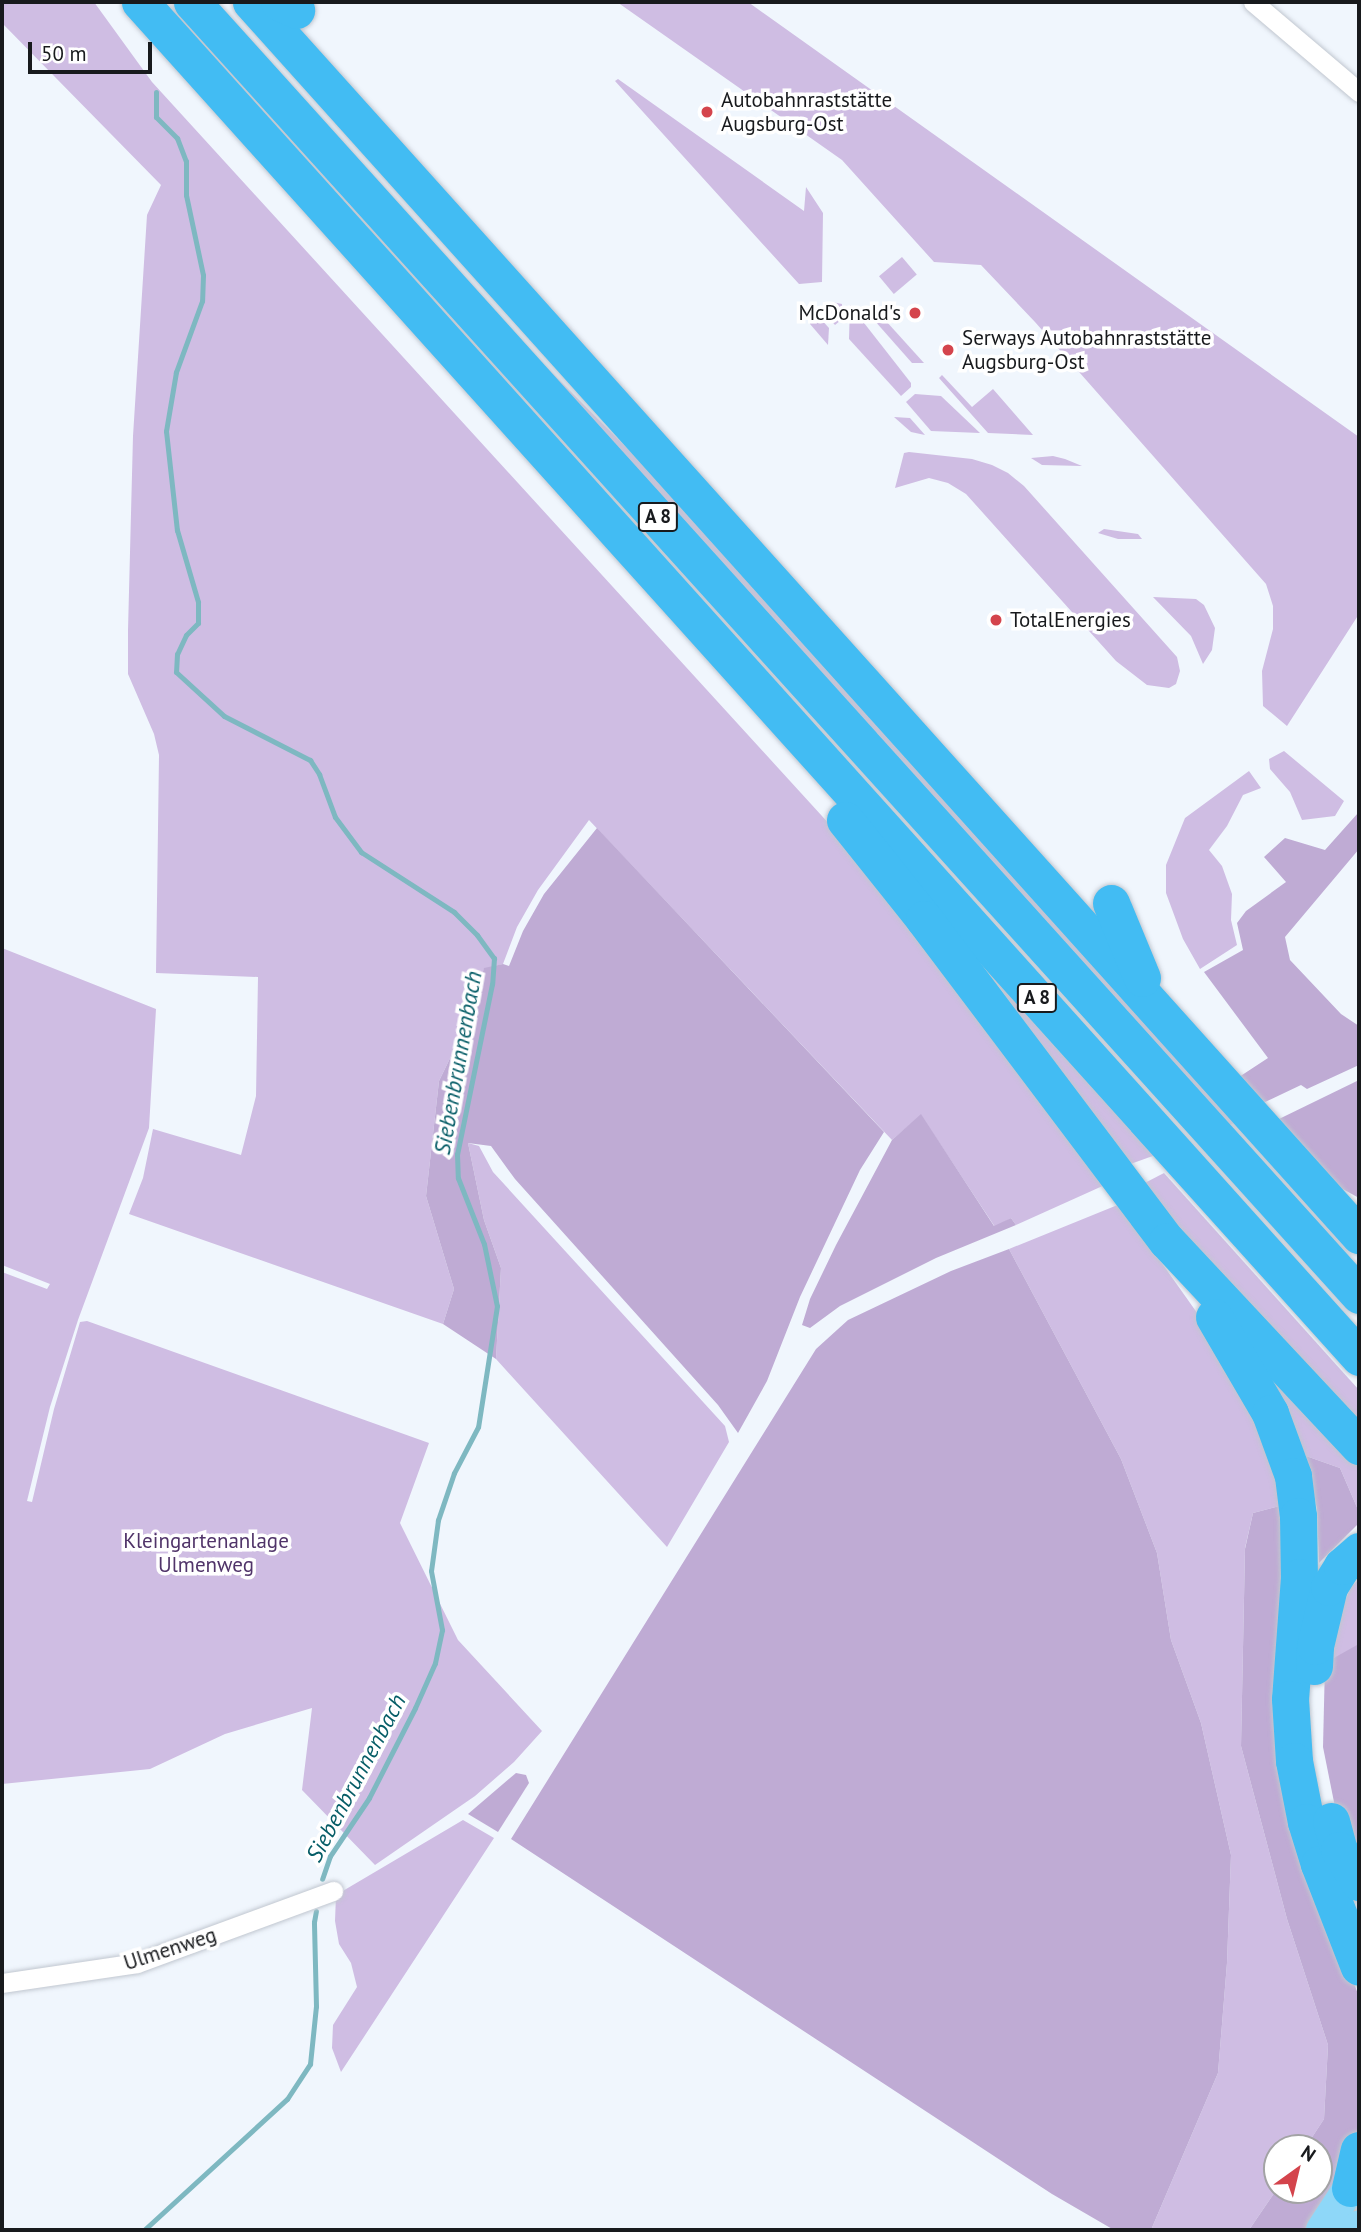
<!DOCTYPE html>
<html>
<head>
<meta charset="utf-8">
<style>
  body { margin:0 }
  #map { position:relative; width:1361px; height:2232px; overflow:hidden; background:#f0f6fd; font-family:"PT Sans",sans-serif }
  div>[style] { position:absolute }
  [style*='--x'] { left:calc(var(--x)*1px); top:calc(var(--y)*1px); width:calc(var(--w)*1px); rotate:calc(var(--a)*1deg) }
  .green>* { inset:0; background:#cfbde3; transform-origin:0 0 }
  .forest>* { inset:0; background:#bfabd4 }
  .stream>* { height:5px; margin:-2.5px; padding:0 2.5px; transform-origin:2.5px; border-radius:2.5px; background:#7eb8c1 }
  .roads { filter:drop-shadow(0 0 2px #c1c7d0) drop-shadow(0 0 2px #c1c7d0) }
  .minor>* { height:19px; margin:-9.5px; padding:0 9.5px; transform-origin:9.5px; border-radius:9.5px; background:#fff }
  .primary>* { height:32px; margin:-16px; padding:0 16px; transform-origin:16px; border-radius:16px; background:#8ed7f8 }
  .motorway>* { height:37px; margin:-18.5px; padding:0 18.5px; transform-origin:18.5px; border-radius:18.5px; background:#42bcf3 }
  .dots>* { width:19px; height:19px; translate:-50% -50%; box-sizing:border-box; border:4px solid #fff; border-radius:50% }
  span { translate:-50% -50%; white-space:nowrap; text-align:center; line-height:1.15; -webkit-text-stroke:7px #fff; paint-order:stroke }
  .shield-label span { padding:2px 5px; background:#fff; border:2px solid; border-radius:5px; -webkit-text-stroke-width:0 }
  .shield-label { font-size:19px; color:#181a1d; font-weight:700 }
  .poi-label { font-size:21px; color:#181a1d }
  .left { translate:0 -50%; text-align:left }
  .right { translate:-100% -50%; text-align:right }
  .park-label { font-size:21px; color:#503469 }
  .street-label { font-size:21px; color:#181a1d }
  .water-label { font-size:23px; color:#065d67; font-style:italic }
  .frame { position:absolute; inset:0; border:4px solid #181a1d; pointer-events:none }
  .north { position:absolute; left:1263px; top:2134px; width:70px; height:70px; box-sizing:border-box; background:#fff; border:2px solid #a3a3a5; border-radius:50%; rotate:34deg; font-size:19px; font-weight:700; line-height:28px; text-align:center; color:#181a1d }
  .north::after { content:''; display:block; margin:auto; width:24px; height:32px; background:#d4444c; clip-path:polygon(50% 0,100% 100%,50% 72%,0 100%) }
  .scale { position:absolute; left:28px; top:42px; width:124px; height:32px; box-sizing:border-box; border:4px solid #181a1d; border-top:0; padding-left:9px; font-size:21px; line-height:24px; white-space:nowrap; color:#181a1d; -webkit-text-stroke:5px #fff; paint-order:stroke }
</style>
</head>
<body>
<div id="map">
  <div class="green">
    <div style="clip-path:polygon(2px 2px,94px 2px,152px 82px,832px 827px,1107px 1184px,1016px 1225px,1011px 1218px,995px 1227px,921px 1115px,892px 1140px,589px 820px,538px 890px,517px 927px,503px 964px,484px 969px,470px 1017px,439px 1081px,426px 1196px,454px 1289px,443px 1324px,129px 1214px,143px 1178px,153px 1129px,241px 1155px,256px 1096px,258px 977px,156px 973px,159px 755px,154px 734px,128px 674px,128px 630px,133px 436px,147px 215px,161px 185px,2px 23px)"></div>
    <div style="clip-path:polygon(617px 2px,748px 2px,1359px 437px,1359px 614px,1287px 726px,1263px 706px,1262px 671px,1273px 629px,1273px 606px,1266px 584px,1035px 322px,981px 265px,934px 262px,842px 160px)"></div>
    <div style="clip-path:polygon(618px 79px,804px 211px,806px 187px,823px 213px,822px 282px,799px 284px,615px 81px)"></div>
    <div style="left:902px;top:257px;width:23px;height:30px;rotate:50deg"></div>
    <div style="clip-path:polygon(832px 302px,842px 304px,841px 320px,835px 325px,824px 312px)"></div>
    <div style="clip-path:polygon(850px 305px,911px 383px,911px 387px,901px 396px,849px 339px)"></div>
    <div style="clip-path:polygon(819px 317px,829px 328px,828px 345px,810px 324px,810px 320px)"></div>
    <div style="clip-path:polygon(874px 320px,886px 321px,924px 363px,912px 363px)"></div>
    <div style="clip-path:polygon(521px 342px,671px 492px,1240px 1121px,1226px 1126px)"></div>
    <div style="clip-path:polygon(942px 375px,972px 407px,993px 389px,1033px 435px,988px 433px,939px 378px)"></div>
    <div style="clip-path:polygon(915px 394px,941px 396px,980px 433px,931px 431px,906px 402px)"></div>
    <div style="clip-path:polygon(894px 417px,910px 418px,925px 435px,911px 432px)"></div>
    <div style="clip-path:polygon(909px 452px,972px 459px,992px 465px,1008px 473px,1024px 486px,1177px 657px,1180px 671px,1176px 684px,1169px 688px,1147px 685px,1116px 661px,966px 494px,948px 483px,929px 478px,895px 488px,904px 453px)"></div>
    <div style="clip-path:polygon(1053px 456px,1065px 459px,1082px 466px,1042px 465px,1031px 458px)"></div>
    <div style="clip-path:polygon(1104px 529px,1138px 534px,1142px 539px,1118px 539px,1098px 533px)"></div>
    <div style="clip-path:polygon(1153px 597px,1196px 599px,1204px 605px,1215px 628px,1212px 650px,1203px 664px,1191px 636px)"></div>
    <div style="clip-path:polygon(1284px 751px,1344px 801px,1335px 816px,1302px 820px,1290px 792px,1270px 769px,1269px 759px)"></div>
    <div style="clip-path:polygon(1249px 771px,1261px 788px,1243px 795px,1227px 826px,1209px 850px,1222px 866px,1232px 894px,1231px 920px,1237px 945px,1200px 969px,1183px 939px,1166px 893px,1166px 865px,1185px 818px)"></div>
    <div style="clip-path:polygon(2px 948px,156px 1009px,149px 1128px,78px 1320px,50px 1407px,27px 1501px,32px 1502px,54px 1409px,80px 1322px,87px 1321px,429px 1443px,400px 1523px,458px 1640px,542px 1731px,514px 1762px,475px 1796px,375px 1865px,302px 1790px,312px 1708px,225px 1734px,150px 1769px,2px 1784px,2px 1272px,47px 1289px,50px 1284px,2px 1265px)"></div>
    <div style="clip-path:polygon(978px 956px,1161px 1153px,1125px 1166px)"></div>
    <div style="clip-path:polygon(468px 1143px,479px 1146px,493px 1172px,725px 1426px,729px 1442px,667px 1547px,496px 1359px,501px 1268px,484px 1220px)"></div>
    <div style="clip-path:polygon(1164px 1173px,1359px 1390px,1359px 1440px,1137px 1187px)"></div>
    <div style="clip-path:polygon(1120px 1204px,1200px 1317px,1236px 1375px,1287px 1504px,1253px 1513px,1245px 1548px,1241px 1746px,1287px 1919px,1328px 2045px,1324px 2119px,1305px 2148px,1277px 2148px,1277px 2189px,1249px 2230px,1151px 2230px,1218px 2073px,1227px 1963px,1231px 1855px,1201px 1723px,1171px 1640px,1157px 1553px,1121px 1459px,1009px 1249px)"></div>
    <div style="clip-path:polygon(1253px 1356px,1359px 1467px,1359px 1512px,1340px 1468px,1306px 1456px)"></div>
    <div style="clip-path:polygon(1359px 1579px,1359px 1646px,1325px 1663px,1329px 1637px,1351px 1587px)"></div>
    <div style="clip-path:polygon(463px 1820px,494px 1838px,341px 2072px,332px 2048px,333px 2025px,357px 1987px,351px 1963px,339px 1944px,335px 1921px,336px 1895px)"></div>
  </div>
  <div class="forest">
    <div style="clip-path:polygon(1358px 813px,1359px 849px,1285px 937px,1290px 960px,1341px 1014px,1359px 1026px,1359px 1065px,1307px 1089px,1301px 1085px,1261px 1104px,1239px 1077px,1268px 1058px,1204px 972px,1243px 950px,1237px 923px,1246px 911px,1286px 882px,1264px 857px,1285px 838px,1325px 850px)"></div>
    <div style="clip-path:polygon(597px 828px,884px 1132px,860px 1170px,800px 1297px,767px 1381px,738px 1433px,718px 1405px,515px 1179px,491px 1146px,468px 1143px,484px 1220px,501px 1268px,496px 1359px,443px 1324px,454px 1289px,426px 1196px,439px 1081px,470px 1017px,484px 968px,503px 964px,509px 966px,523px 931px,544px 894px)"></div>
    <div style="clip-path:polygon(1359px 1080px,1359px 1198px,1339px 1187px,1279px 1119px)"></div>
    <div style="clip-path:polygon(921px 1114px,994px 1226px,1011px 1218px,1016px 1225px,936px 1258px,840px 1306px,810px 1328px,802px 1325px,810px 1299px,836px 1245px,892px 1140px)"></div>
    <div style="clip-path:polygon(1009px 1249px,1121px 1459px,1157px 1553px,1171px 1640px,1201px 1723px,1231px 1855px,1227px 1963px,1218px 2073px,1151px 2230px,1114px 2230px,1052px 2194px,511px 1839px,816px 1349px,848px 1320px,951px 1271px)"></div>
    <div style="clip-path:polygon(1306px 1456px,1340px 1468px,1359px 1512px,1359px 1523px,1319px 1563px,1317px 1509px)"></div>
    <div style="clip-path:polygon(1287px 1504px,1311px 1863px,1359px 1997px,1359px 2140px,1314px 2230px,1249px 2230px,1277px 2189px,1319px 2190px,1319px 2148px,1305px 2148px,1324px 2119px,1328px 2045px,1287px 1919px,1241px 1746px,1245px 1549px,1253px 1513px)"></div>
    <div style="clip-path:polygon(1357px 1645px,1359px 1646px,1359px 1871px,1342px 1842px,1323px 1747px,1325px 1663px)"></div>
    <div style="clip-path:polygon(516px 1773px,526px 1775px,529px 1783px,498px 1832px,468px 1814px)"></div>
  </div>
  <div class="stream">
    <div style="--x:156;--y:92;--w:25;--a:90"></div>
    <div style="--x:156;--y:117;--w:30;--a:45"></div>
    <div style="--x:177;--y:138;--w:25;--a:69"></div>
    <div style="--x:186;--y:161;--w:34;--a:90"></div>
    <div style="--x:186;--y:195;--w:82;--a:78"></div>
    <div style="--x:203;--y:275;--w:26;--a:92"></div>
    <div style="--x:202;--y:301;--w:76;--a:110.1"></div>
    <div style="--x:176;--y:372;--w:60;--a:99.6"></div>
    <div style="--x:166;--y:431;--w:100;--a:83.7"></div>
    <div style="--x:177;--y:530;--w:75;--a:73.7"></div>
    <div style="--x:198;--y:602;--w:21;--a:90"></div>
    <div style="--x:198;--y:623;--w:17;--a:135"></div>
    <div style="--x:186;--y:635;--w:21;--a:115"></div>
    <div style="--x:177;--y:654;--w:18;--a:93"></div>
    <div style="--x:176;--y:672;--w:65;--a:42.5"></div>
    <div style="--x:224;--y:716;--w:97;--a:27.1"></div>
    <div style="--x:310;--y:760;--w:17;--a:57"></div>
    <div style="--x:319;--y:774;--w:46;--a:69.6"></div>
    <div style="--x:335;--y:817;--w:44;--a:53.4"></div>
    <div style="--x:361;--y:852;--w:111;--a:32.8"></div>
    <div style="--x:454;--y:912;--w:33;--a:45"></div>
    <div style="--x:477;--y:935;--w:29;--a:54"></div>
    <div style="--x:494;--y:958;--w:26;--a:94"></div>
    <div style="--x:492;--y:984;--w:174;--a:101.6"></div>
    <div style="--x:457;--y:1154;--w:24;--a:88"></div>
    <div style="--x:458;--y:1178;--w:71;--a:68.5"></div>
    <div style="--x:484;--y:1244;--w:63;--a:78.2"></div>
    <div style="--x:497;--y:1306;--w:122;--a:98.9"></div>
    <div style="--x:478;--y:1427;--w:52;--a:117.6"></div>
    <div style="--x:454;--y:1473;--w:50;--a:108.8"></div>
    <div style="--x:438;--y:1520;--w:51;--a:97.8"></div>
    <div style="--x:431;--y:1571;--w:60;--a:79.4"></div>
    <div style="--x:442;--y:1630;--w:34;--a:102"></div>
    <div style="--x:435;--y:1663;--w:49;--a:114"></div>
    <div style="--x:415;--y:1708;--w:101;--a:117.1"></div>
    <div style="--x:369;--y:1798;--w:70;--a:123.9"></div>
    <div style="--x:330;--y:1856;--w:24;--a:109"></div>
    <div style="--x:144;--y:2230;--w:194;--a:-42.5"></div>
    <div style="--x:287;--y:2099;--w:42;--a:-56.7"></div>
    <div style="--x:310;--y:2064;--w:58;--a:-84.1"></div>
    <div style="--x:316;--y:2006;--w:84;--a:-91.4"></div>
    <div style="--x:314;--y:1922;--w:11;--a:-80"></div>
  </div>
  <div class="roads">
    <div class="minor">
      <div style="--x:1253;--y:2;--w:139;--a:40.3"></div>
      <div style="--x:2;--y:1983;--w:136;--a:-8.4"></div>
      <div style="--x:137;--y:1963;--w:209;--a:-20.2"></div>
    </div>
    <div class="primary">
      <div style="--x:1322;--y:2230;--w:68;--a:-57"></div>
      <div style="--x:1357;--y:2230;--w:4;--a:-63"></div>
    </div>
    <div class="motorway">
      <div style="--x:140;--y:2;--w:1823;--a:48.02"></div>
      <div style="--x:192;--y:2;--w:1742;--a:47.93"></div>
      <div style="--x:251;--y:2;--w:1658;--a:48.06"></div>
      <div style="--x:279;--y:2;--w:19;--a:25"></div>
      <div style="--x:845;--y:820;--w:127;--a:51.4"></div>
      <div style="--x:924;--y:919;--w:403;--a:53"></div>
      <div style="--x:1167;--y:1241;--w:281;--a:46.9"></div>
      <div style="--x:1111;--y:903;--w:81;--a:67.5"></div>
      <div style="--x:1214;--y:1317;--w:111;--a:59.7"></div>
      <div style="--x:1270;--y:1413;--w:67;--a:69.9"></div>
      <div style="--x:1293;--y:1476;--w:40;--a:82.9"></div>
      <div style="--x:1298;--y:1516;--w:61;--a:89.1"></div>
      <div style="--x:1299;--y:1577;--w:122;--a:94.2"></div>
      <div style="--x:1290;--y:1699;--w:62;--a:86.3"></div>
      <div style="--x:1294;--y:1761;--w:62;--a:78.9"></div>
      <div style="--x:1306;--y:1822;--w:44;--a:72.8"></div>
      <div style="--x:1319;--y:1864;--w:110;--a:68.8"></div>
      <div style="--x:1314;--y:1666;--w:20;--a:-87"></div>
      <div style="--x:1315;--y:1646;--w:61;--a:-76.7"></div>
      <div style="--x:1329;--y:1587;--w:25;--a:-58"></div>
      <div style="--x:1342;--y:1566;--w:23;--a:-41"></div>
      <div style="--x:1331;--y:1821;--w:30;--a:75"></div>
      <div style="--x:1339;--y:1850;--w:38;--a:58"></div>
      <div style="--x:1350;--y:2188;--w:39;--a:-77"></div>
    </div>
  </div>
  <div class="dots">
    <div style="left:707px;top:112px;background:#d4444c"></div>
    <div style="left:915px;top:313px;background:#d4444c"></div>
    <div style="left:948px;top:350px;background:#d4444c"></div>
    <div style="left:996px;top:620px;background:#d4444c"></div>
  </div>
  <div class="shield-label">
    <span style="left:658px;top:517px">A 8</span>
    <span style="left:1037px;top:998px">A 8</span>
  </div>
  <div class="poi-label">
    <span class="left" style="left:721px;top:112px">Autobahnraststätte<br>Augsburg-Ost</span>
    <span class="right" style="left:901px;top:313px">McDonald's</span>
    <span class="left" style="left:962px;top:350px">Serways Autobahnraststätte<br>Augsburg-Ost</span>
    <span class="left" style="left:1010px;top:620px">TotalEnergies</span>
  </div>
  <div class="park-label">
    <span style="left:206px;top:1553px">Kleingartenanlage<br>Ulmenweg</span>
  </div>
  <div class="street-label">
    <span style="left:170px;top:1949px;rotate:-18deg">Ulmenweg</span>
  </div>
  <div class="water-label">
    <span style="left:458px;top:1063px;rotate:-80deg">Siebenbrunnenbach</span>
    <span style="left:356px;top:1778px;rotate:-62deg">Siebenbrunnenbach</span>
  </div>
  <div class="frame"></div>
  <div class="north">N</div>
  <div class="scale">50 m</div>
</div>
</body>
</html>
